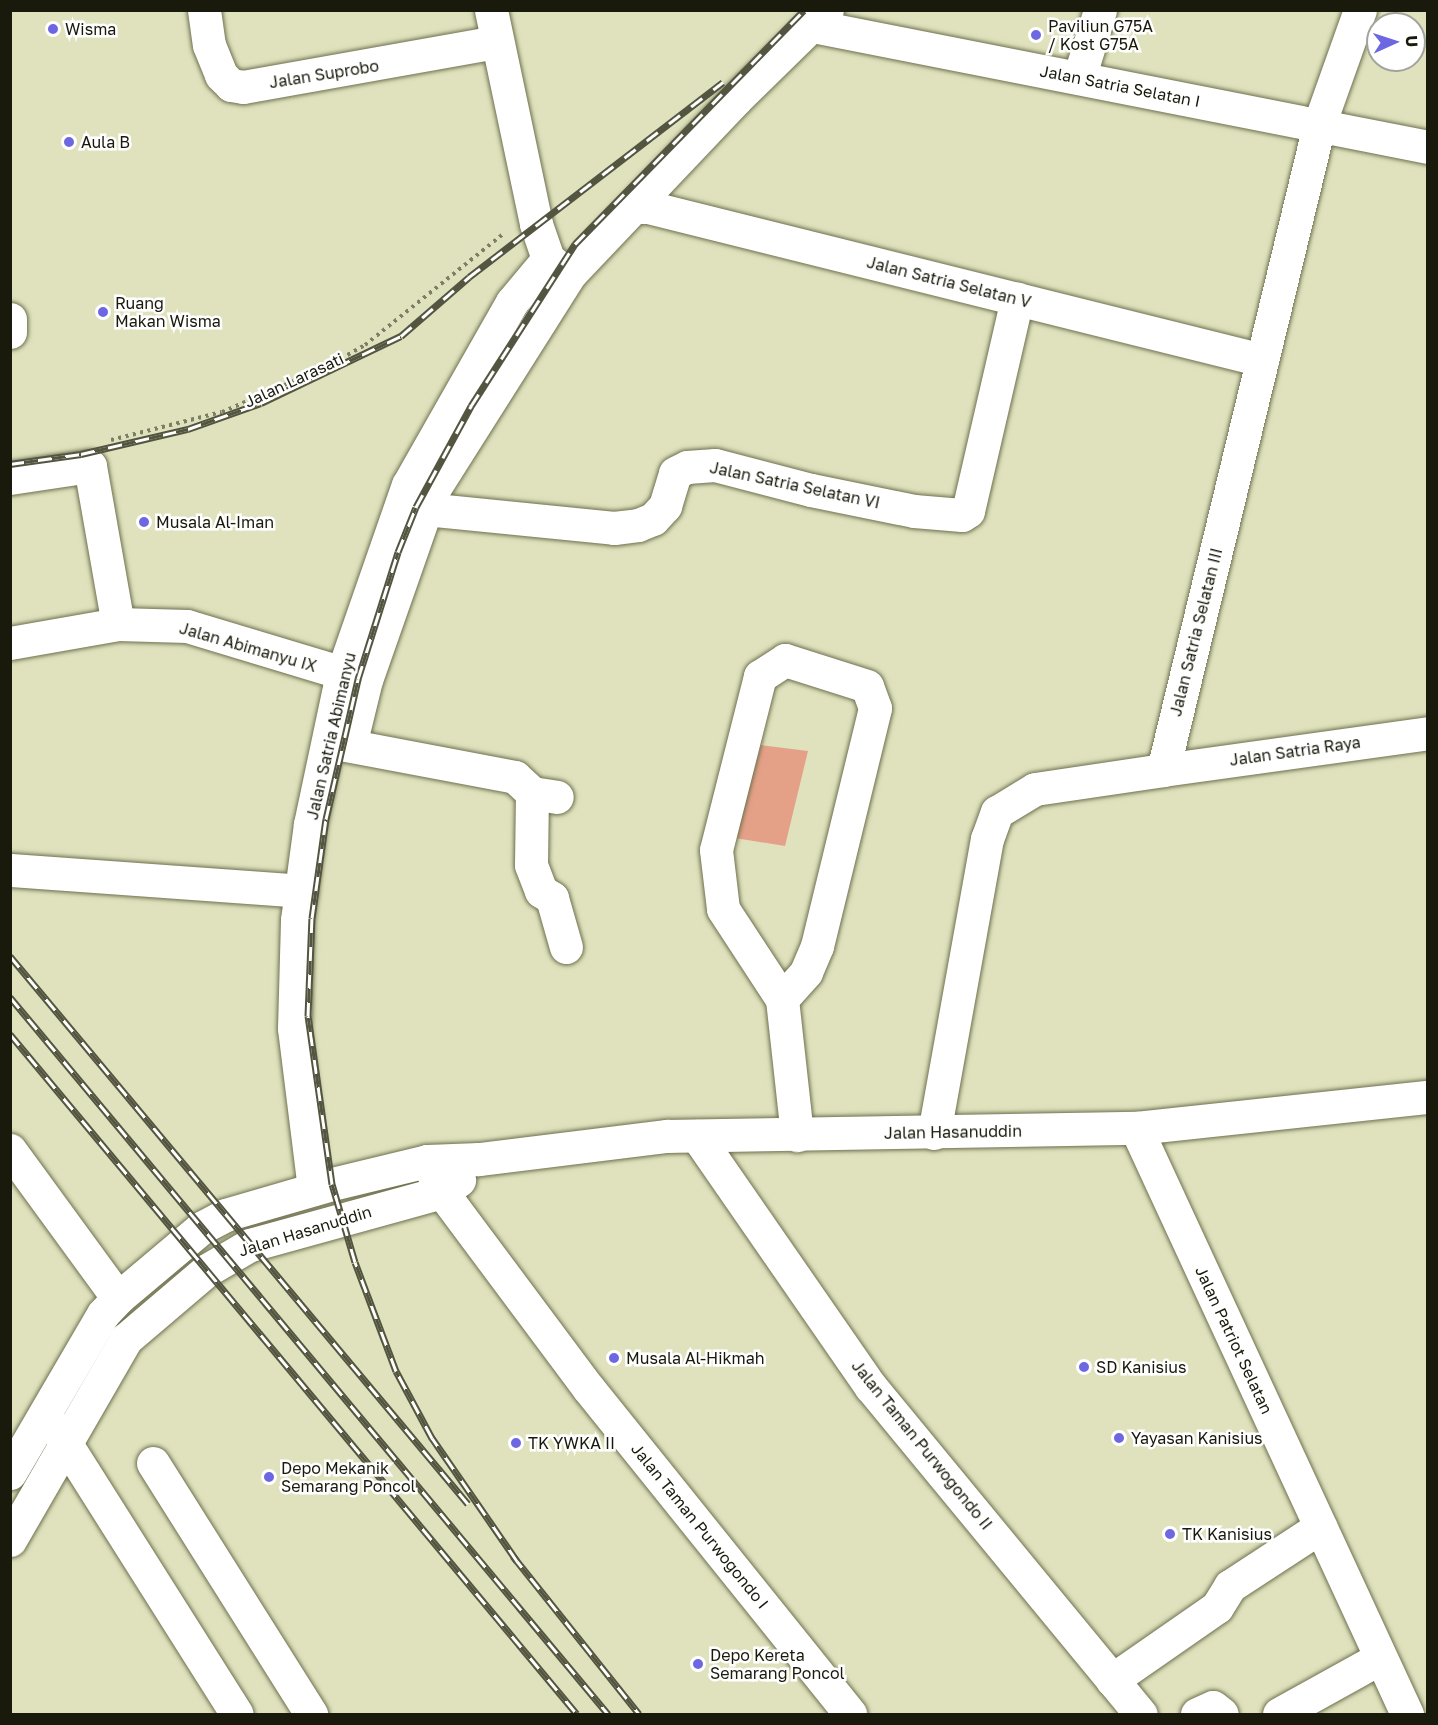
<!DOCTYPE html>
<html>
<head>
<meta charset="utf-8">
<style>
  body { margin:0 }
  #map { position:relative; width:1438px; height:1725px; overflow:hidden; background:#dfe2bd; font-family:"Golos Text",sans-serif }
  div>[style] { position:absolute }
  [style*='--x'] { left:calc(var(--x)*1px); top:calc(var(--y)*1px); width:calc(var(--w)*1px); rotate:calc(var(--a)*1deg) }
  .green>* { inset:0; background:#e5a188 }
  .path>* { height:4px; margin-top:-2px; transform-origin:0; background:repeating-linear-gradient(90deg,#7d7f65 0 3px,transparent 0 7.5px) }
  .roads { filter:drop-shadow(0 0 2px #6f704f) drop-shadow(0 0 2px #6f704f) }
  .minor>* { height:33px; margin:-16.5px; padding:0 16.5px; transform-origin:16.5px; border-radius:16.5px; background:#fff }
  .rail>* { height:7px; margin-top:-3.5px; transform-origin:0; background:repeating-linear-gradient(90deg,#fff 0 14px,#535540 0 28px); box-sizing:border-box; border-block:2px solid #535540 }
  .dots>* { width:16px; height:16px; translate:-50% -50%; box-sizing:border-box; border:3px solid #fff; border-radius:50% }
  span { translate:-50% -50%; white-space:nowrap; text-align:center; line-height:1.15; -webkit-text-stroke:5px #fff; paint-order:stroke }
  .poi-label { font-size:16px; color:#191a0c }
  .left { translate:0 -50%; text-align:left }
  .street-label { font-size:16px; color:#191a0c }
  .frame { position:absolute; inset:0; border:12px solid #191a0c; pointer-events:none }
  .north { position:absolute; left:1366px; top:12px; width:60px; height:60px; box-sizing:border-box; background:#fff; border:2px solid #a3a39e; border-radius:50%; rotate:87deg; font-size:16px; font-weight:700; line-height:24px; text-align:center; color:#191a0c }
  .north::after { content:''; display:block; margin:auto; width:21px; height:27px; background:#6d68e2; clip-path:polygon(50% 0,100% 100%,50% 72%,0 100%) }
</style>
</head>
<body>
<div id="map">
  <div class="green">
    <div style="clip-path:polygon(761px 745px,808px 751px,785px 846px,735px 838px)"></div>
  </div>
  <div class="path">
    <div style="--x:111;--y:440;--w:114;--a:-14.2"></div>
    <div style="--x:222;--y:412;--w:116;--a:-23.5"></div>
    <div style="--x:328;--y:366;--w:43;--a:-29.6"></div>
    <div style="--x:365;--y:345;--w:176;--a:-38.8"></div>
  </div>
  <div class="roads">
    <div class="minor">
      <div style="--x:204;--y:10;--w:35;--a:82"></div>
      <div style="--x:209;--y:45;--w:32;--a:68"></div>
      <div style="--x:221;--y:75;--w:14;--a:45"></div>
      <div style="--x:231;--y:85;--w:12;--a:9"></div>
      <div style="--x:243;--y:87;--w:257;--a:-10.1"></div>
      <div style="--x:491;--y:10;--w:219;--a:78.1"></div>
      <div style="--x:536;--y:224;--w:37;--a:71"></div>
      <div style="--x:548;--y:259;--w:21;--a:37"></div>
      <div style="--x:813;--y:26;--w:627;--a:11.13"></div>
      <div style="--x:1079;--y:78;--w:71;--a:-72.8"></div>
      <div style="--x:636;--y:207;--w:12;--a:0"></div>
      <div style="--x:648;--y:207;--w:633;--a:13.99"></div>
      <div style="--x:10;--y:319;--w:13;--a:90"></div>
      <div style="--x:10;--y:478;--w:81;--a:-8.5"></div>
      <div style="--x:90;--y:466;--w:160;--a:80"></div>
      <div style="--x:405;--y:507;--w:210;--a:5.7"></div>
      <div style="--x:614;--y:528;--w:24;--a:-7"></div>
      <div style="--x:638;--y:525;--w:16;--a:-22"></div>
      <div style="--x:653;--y:519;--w:18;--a:-47"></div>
      <div style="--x:665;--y:506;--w:34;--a:-73"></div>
      <div style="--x:675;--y:473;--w:13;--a:-27"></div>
      <div style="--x:687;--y:467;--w:28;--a:-4"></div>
      <div style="--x:715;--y:465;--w:99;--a:14.6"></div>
      <div style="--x:811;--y:490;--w:105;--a:11.5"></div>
      <div style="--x:914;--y:511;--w:48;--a:4.8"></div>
      <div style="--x:962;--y:515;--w:7;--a:-34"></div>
      <div style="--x:968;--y:511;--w:218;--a:-77"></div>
      <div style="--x:10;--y:643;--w:110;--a:-10"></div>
      <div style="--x:118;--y:624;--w:69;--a:1.7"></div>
      <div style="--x:187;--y:626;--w:183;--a:16.8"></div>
      <div style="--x:330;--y:742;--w:188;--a:10.7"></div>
      <div style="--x:515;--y:777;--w:23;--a:43"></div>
      <div style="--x:532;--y:793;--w:25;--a:9"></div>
      <div style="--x:350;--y:745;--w:67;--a:-76.2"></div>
      <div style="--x:366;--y:680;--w:199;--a:-70.7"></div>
      <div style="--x:432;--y:492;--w:257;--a:-57.7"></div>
      <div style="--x:569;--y:275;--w:240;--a:-46.5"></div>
      <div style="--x:734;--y:101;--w:130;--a:-44.4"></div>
      <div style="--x:1163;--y:770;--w:268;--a:-7.9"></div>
      <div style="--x:532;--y:793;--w:72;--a:90.8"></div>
      <div style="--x:531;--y:865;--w:28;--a:69"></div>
      <div style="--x:541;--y:891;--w:13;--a:32"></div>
      <div style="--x:552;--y:898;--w:51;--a:74.1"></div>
      <div style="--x:10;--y:870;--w:292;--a:4.1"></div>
      <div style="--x:782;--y:999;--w:36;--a:-48"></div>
      <div style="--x:806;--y:972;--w:28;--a:-67"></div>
      <div style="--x:817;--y:946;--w:245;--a:-76.3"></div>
      <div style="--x:875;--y:708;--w:23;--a:-110"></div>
      <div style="--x:867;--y:686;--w:86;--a:-162.4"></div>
      <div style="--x:785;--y:660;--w:30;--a:147"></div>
      <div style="--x:760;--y:676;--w:179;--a:104.2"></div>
      <div style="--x:716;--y:850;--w:59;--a:83.2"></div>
      <div style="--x:723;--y:909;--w:108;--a:56.8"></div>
      <div style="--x:782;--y:999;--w:137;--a:83.7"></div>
      <div style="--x:1136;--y:1128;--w:646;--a:65.18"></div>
      <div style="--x:934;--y:1133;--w:299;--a:-79.8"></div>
      <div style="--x:987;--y:839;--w:29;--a:-70"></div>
      <div style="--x:997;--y:812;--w:44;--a:-31.2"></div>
      <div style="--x:1035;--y:789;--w:129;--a:-8.4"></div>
      <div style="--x:1163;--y:770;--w:664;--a:-76.4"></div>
      <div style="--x:1319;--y:125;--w:122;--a:-70.4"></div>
      <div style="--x:697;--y:1136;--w:305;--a:55.3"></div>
      <div style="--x:871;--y:1387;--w:424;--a:50.5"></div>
      <div style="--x:10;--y:1150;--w:183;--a:53.9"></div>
      <div style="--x:427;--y:1161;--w:34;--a:64"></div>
      <div style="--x:442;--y:1192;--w:246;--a:53.3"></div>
      <div style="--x:589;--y:1389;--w:417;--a:51.2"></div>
      <div style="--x:314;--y:1189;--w:162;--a:-97.1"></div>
      <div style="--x:294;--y:1028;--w:108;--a:-88.4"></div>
      <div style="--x:297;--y:920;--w:97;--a:-82.3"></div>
      <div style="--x:310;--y:824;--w:153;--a:-78"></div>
      <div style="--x:342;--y:674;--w:200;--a:-70.8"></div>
      <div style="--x:408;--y:485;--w:210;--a:-60.4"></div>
      <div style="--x:512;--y:302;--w:56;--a:-50.1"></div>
      <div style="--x:56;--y:1428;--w:338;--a:57.7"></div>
      <div style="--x:153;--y:1463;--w:297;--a:57.8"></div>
      <div style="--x:10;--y:1473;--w:184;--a:-59.7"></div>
      <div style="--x:103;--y:1314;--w:22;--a:-47"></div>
      <div style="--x:118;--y:1298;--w:109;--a:-40.1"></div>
      <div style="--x:201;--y:1228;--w:27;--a:-28"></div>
      <div style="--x:225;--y:1215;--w:111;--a:-16.2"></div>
      <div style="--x:332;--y:1184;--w:98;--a:-13.6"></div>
      <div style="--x:427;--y:1161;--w:52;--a:-2.2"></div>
      <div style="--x:479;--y:1159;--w:189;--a:-7"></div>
      <div style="--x:667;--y:1136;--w:469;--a:-1"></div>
      <div style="--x:1136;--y:1128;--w:294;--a:-6.1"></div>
      <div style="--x:10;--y:1540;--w:232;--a:-60"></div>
      <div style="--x:126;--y:1339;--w:106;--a:-40.4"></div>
      <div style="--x:207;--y:1270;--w:50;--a:-30.2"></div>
      <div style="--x:250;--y:1245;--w:199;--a:-15.4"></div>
      <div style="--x:442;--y:1192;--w:21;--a:-35"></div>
      <div style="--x:1112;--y:1680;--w:128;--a:-34.8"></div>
      <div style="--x:1217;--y:1607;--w:25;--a:-58"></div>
      <div style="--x:1230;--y:1586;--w:108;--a:-33.2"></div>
      <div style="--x:1197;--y:1714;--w:17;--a:-24"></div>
      <div style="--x:1213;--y:1707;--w:11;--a:38"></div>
      <div style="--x:1279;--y:1714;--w:115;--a:-29"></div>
    </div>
  </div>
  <div class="rail">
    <div style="--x:10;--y:464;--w:72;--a:-8"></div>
    <div style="--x:81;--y:454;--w:110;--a:-13.2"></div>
    <div style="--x:188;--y:429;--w:77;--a:-19.6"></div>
    <div style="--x:261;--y:403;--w:155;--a:-25.6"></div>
    <div style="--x:401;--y:336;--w:90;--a:-40.9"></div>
    <div style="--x:469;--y:277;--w:320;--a:-37.5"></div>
    <div style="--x:10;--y:956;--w:714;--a:50.11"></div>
    <div style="--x:10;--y:997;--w:934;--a:50.17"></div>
    <div style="--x:10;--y:1034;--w:885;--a:50.18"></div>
    <div style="--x:513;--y:1556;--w:202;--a:51.4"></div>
    <div style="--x:517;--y:1561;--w:150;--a:-124.6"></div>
    <div style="--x:432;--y:1438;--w:76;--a:-118.2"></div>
    <div style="--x:396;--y:1371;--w:116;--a:-110.6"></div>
    <div style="--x:355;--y:1262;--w:81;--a:-106.4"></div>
    <div style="--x:332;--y:1184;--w:170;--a:-98.1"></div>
    <div style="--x:308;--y:1016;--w:98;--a:-87.7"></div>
    <div style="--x:312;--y:918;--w:100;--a:-82"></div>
    <div style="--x:326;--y:819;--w:144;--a:-77.1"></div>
    <div style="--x:358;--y:679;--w:133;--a:-72.5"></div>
    <div style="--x:398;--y:552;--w:48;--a:-68.2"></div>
    <div style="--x:416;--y:507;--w:115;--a:-61.4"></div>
    <div style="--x:471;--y:406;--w:193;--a:-57.3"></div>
    <div style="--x:575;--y:244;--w:327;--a:-45.6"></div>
  </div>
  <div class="dots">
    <div style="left:53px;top:29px;background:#6d68e2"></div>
    <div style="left:1036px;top:35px;background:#6d68e2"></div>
    <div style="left:69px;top:142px;background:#6d68e2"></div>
    <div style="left:103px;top:312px;background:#6d68e2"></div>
    <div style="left:144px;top:522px;background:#6d68e2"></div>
    <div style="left:614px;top:1358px;background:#6d68e2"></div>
    <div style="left:1084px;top:1367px;background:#6d68e2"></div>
    <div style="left:1119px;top:1438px;background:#6d68e2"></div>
    <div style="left:516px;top:1443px;background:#6d68e2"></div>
    <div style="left:269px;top:1477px;background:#6d68e2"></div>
    <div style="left:1170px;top:1534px;background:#6d68e2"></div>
    <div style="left:698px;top:1664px;background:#6d68e2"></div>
  </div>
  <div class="poi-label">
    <span class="left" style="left:1048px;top:35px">Paviliun G75A<br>/ Kost G75A</span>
    <span class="left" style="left:65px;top:29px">Wisma</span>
    <span class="left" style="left:81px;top:142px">Aula B</span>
    <span class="left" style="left:115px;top:312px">Ruang<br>Makan Wisma</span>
    <span class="left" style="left:156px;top:522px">Musala Al-Iman</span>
    <span class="left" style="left:626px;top:1358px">Musala Al-Hikmah</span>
    <span class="left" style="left:1096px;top:1367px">SD Kanisius</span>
    <span class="left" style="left:1131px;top:1438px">Yayasan Kanisius</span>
    <span class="left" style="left:528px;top:1443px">TK YWKA II</span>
    <span class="left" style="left:281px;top:1477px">Depo Mekanik<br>Semarang Poncol</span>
    <span class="left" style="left:1182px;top:1534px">TK Kanisius</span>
    <span class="left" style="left:710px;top:1664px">Depo Kereta<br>Semarang Poncol</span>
  </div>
  <div class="street-label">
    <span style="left:324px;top:74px;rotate:-9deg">Jalan Suprobo</span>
    <span style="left:1120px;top:86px;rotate:11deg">Jalan Satria Selatan I</span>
    <span style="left:949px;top:282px;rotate:14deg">Jalan Satria Selatan V</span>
    <span style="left:294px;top:380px;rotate:-25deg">Jalan Larasati</span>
    <span style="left:795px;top:485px;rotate:12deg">Jalan Satria Selatan VI</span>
    <span style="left:1196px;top:632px;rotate:-76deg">Jalan Satria Selatan III</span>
    <span style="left:248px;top:647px;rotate:16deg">Jalan Abimanyu IX</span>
    <span style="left:331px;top:736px;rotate:-77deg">Jalan Satria Abimanyu</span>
    <span style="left:1295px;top:751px;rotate:-8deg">Jalan Satria Raya</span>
    <span style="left:953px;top:1132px;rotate:-1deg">Jalan Hasanuddin</span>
    <span style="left:305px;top:1231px;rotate:-17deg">Jalan Hasanuddin</span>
    <span style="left:1234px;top:1340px;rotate:65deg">Jalan Patriot Selatan</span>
    <span style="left:922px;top:1445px;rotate:51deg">Jalan Taman Purwogondo II</span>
    <span style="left:700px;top:1526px;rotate:51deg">Jalan Taman Purwogondo I</span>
  </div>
  <div class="frame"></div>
  <div class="north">U</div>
</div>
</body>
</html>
